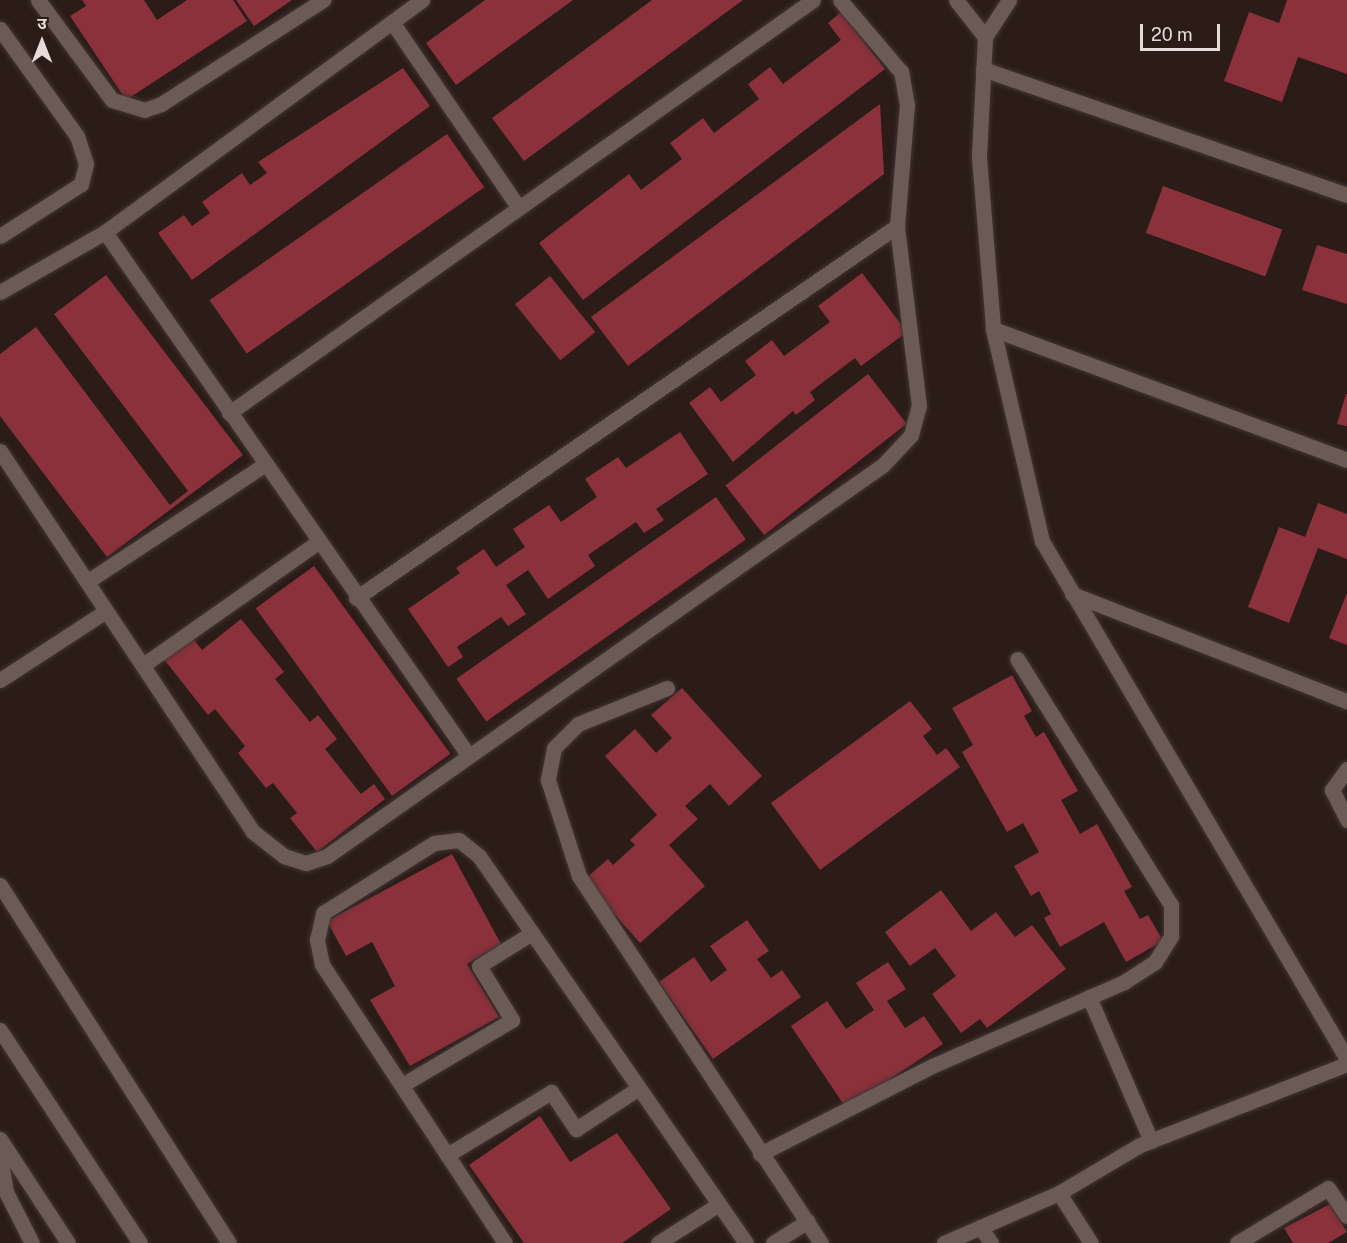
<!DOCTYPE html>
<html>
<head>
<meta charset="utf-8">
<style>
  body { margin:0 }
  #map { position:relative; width:1347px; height:1243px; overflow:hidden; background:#2b1c18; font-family:"Public Sans","Noto Sans Devanagari",sans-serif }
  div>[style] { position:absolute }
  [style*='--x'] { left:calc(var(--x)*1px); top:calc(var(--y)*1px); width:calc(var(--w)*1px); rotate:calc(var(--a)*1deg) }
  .building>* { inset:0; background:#8a313b; transform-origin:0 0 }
  .roads { filter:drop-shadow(0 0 2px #413633) drop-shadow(0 0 2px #413633) }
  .minor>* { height:15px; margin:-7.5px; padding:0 7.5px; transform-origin:7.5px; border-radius:7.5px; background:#6c5a55 }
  span { translate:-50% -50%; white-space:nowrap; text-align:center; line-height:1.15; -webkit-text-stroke:5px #2b1c18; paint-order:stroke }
  .north { position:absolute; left:12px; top:12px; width:60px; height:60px; -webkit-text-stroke:4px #2b1c18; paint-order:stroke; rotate:0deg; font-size:16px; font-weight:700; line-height:24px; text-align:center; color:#e6dbd9 }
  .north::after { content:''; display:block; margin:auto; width:21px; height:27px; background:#e6dbd9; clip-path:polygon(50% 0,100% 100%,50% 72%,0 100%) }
  .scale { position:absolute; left:1140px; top:24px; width:80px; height:27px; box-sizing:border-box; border:3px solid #e6dbd9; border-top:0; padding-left:8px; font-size:18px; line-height:21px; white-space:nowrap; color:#e6dbd9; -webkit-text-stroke:4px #2b1c18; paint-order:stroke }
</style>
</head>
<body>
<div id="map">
  <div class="building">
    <div style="clip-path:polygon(82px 0,144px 0,157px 20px,187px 0,233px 0,247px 21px,126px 100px,70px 16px,86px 6px)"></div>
    <div style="clip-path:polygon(236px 0,292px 0,254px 26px)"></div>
    <div style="clip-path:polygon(485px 0,573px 0,456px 85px,426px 43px)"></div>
    <div style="clip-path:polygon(652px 0,743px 0,524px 161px,492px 118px)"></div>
    <div style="clip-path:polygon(1287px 0,1347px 0,1347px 74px,1298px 57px,1282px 102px,1224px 81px,1249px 12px,1279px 23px)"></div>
    <div style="clip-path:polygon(841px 12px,885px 69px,583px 300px,539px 243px,629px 174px,641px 190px,682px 159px,670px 143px,703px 118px,714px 133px,759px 99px,748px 84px,770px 67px,783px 84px,841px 40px,828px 23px)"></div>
    <div style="clip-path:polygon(403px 68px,430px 106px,192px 280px,158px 233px,184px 215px,192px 226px,210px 213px,202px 202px,242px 173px,250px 185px,267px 173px,258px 162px)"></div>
    <div style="clip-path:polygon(880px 104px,884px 174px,628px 366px,591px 317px)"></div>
    <div style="left:447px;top:134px;width:65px;height:290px;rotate:55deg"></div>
    <div style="left:1163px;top:186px;width:127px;height:50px;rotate:20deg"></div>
    <div style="clip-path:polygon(1317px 245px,1347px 254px,1347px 304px,1302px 290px)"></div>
    <div style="clip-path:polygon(862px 273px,907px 332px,861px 366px,855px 358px,810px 392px,815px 400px,796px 415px,793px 411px,733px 462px,689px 403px,710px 387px,721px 402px,756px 375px,745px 361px,772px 340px,784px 356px,830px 322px,818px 306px)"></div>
    <div style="clip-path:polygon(106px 275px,243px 455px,107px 557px,0 416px,0 354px,36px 327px,170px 505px,188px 491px,54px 314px)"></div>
    <div style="left:550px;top:276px;width:72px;height:45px;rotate:51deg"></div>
    <div style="left:868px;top:374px;width:63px;height:181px;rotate:52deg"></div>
    <div style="clip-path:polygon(1346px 394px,1347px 394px,1347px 426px,1337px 424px)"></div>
    <div style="clip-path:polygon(680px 432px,708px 474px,656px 509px,664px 520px,644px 533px,636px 522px,588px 555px,595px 566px,548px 599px,528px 570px,506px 585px,526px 614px,508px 626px,501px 617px,457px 647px,463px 657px,448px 667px,408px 609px,460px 573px,456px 568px,484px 549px,496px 567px,525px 547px,513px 529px,549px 505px,561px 522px,597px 497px,585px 479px,618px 457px,626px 468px)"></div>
    <div style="left:716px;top:497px;width:52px;height:317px;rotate:55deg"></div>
    <div style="clip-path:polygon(1318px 503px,1347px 514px,1347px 559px,1318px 548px,1289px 623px,1248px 607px,1279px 527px,1305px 537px)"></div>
    <div style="left:314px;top:566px;width:232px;height:72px;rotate:54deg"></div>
    <div style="clip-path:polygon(1347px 593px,1347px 645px,1329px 638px)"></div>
    <div style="clip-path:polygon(241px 619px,284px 672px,275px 679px,310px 722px,318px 715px,337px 739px,325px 749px,361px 794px,374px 784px,385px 799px,317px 852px,290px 818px,297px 813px,273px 783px,266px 788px,238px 753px,245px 746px,215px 709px,208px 715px,163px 658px,191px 636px,202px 650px)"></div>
    <div style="clip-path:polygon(1012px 675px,1032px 711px,1024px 716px,1036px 737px,1044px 732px,1078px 791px,1061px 800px,1080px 834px,1097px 824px,1132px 887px,1124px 891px,1140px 919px,1148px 915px,1163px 941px,1126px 962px,1104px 922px,1060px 947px,1044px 918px,1051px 914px,1039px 891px,1031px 896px,1014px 866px,1039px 852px,1023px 823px,1007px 832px,962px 752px,973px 745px,952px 708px)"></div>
    <div style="clip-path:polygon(682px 688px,762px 776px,729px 806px,710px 784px,685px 806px,698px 819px,669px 845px,705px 886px,640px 943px,584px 880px,608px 859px,613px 865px,635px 845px,630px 840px,657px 815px,605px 756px,635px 729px,656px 753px,672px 738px,651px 715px)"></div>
    <div style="clip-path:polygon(910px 701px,932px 729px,923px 736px,937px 755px,946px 748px,960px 767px,820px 870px,771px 803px)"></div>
    <div style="clip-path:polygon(452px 854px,501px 944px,467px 964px,499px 1017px,410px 1066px,370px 1000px,395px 986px,372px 942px,346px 956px,327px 921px)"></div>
    <div style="clip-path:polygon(941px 890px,971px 931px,996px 912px,1015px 937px,1032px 925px,1066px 969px,987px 1028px,980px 1019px,961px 1033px,932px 994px,956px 976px,935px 948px,910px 966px,885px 932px)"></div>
    <div style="clip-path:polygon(747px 920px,769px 951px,757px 959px,771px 978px,782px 970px,801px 997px,713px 1059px,659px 982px,694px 957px,711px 982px,727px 970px,710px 946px)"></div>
    <div style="clip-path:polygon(888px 962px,906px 989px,887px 1001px,905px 1028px,924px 1016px,943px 1044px,846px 1108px,791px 1026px,827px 1001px,846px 1029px,874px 1010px,856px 983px)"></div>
    <div style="clip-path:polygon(540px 1116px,570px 1162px,617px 1133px,671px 1209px,622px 1243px,524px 1243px,469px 1165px)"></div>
    <div style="clip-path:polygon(1330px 1204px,1347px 1232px,1328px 1243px,1293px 1243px,1284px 1228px)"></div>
  </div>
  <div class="roads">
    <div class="minor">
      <div style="--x:38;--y:0;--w:124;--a:53.5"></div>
      <div style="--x:112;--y:100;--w:34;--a:17"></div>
      <div style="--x:144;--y:110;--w:18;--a:-19"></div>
      <div style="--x:161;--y:104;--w:193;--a:-32.7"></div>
      <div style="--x:956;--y:0;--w:47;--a:51.9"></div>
      <div style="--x:1009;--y:0;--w:44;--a:123"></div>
      <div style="--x:985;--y:37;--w:120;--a:92.9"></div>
      <div style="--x:979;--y:157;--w:173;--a:85.3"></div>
      <div style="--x:993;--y:329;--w:218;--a:77"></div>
      <div style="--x:1042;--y:541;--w:601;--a:59.51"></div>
      <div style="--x:392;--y:22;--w:225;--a:55.7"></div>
      <div style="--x:0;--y:29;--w:132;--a:54.3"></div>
      <div style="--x:77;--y:136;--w:29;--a:72"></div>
      <div style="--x:86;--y:164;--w:21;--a:104"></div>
      <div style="--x:81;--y:184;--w:96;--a:147.3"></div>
      <div style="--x:983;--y:69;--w:385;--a:19.1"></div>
      <div style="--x:105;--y:232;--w:634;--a:55.21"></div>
      <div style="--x:0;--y:292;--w:121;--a:-29.7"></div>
      <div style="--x:105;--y:232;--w:393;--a:-36.2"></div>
      <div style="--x:993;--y:329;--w:377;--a:20.3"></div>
      <div style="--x:229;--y:413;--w:715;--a:-35.27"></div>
      <div style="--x:0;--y:451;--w:456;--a:56.4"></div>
      <div style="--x:252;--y:831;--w:41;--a:38"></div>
      <div style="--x:284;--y:856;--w:23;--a:18"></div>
      <div style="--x:306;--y:863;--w:22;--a:-18"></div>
      <div style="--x:327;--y:856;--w:680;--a:-35.12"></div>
      <div style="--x:883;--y:465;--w:41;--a:-47"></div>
      <div style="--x:911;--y:435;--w:30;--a:-75"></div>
      <div style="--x:919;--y:406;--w:181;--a:-97"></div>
      <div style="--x:897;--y:226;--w:121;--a:-85.3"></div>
      <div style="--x:907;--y:105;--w:34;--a:-100"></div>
      <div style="--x:901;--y:72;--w:94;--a:-130.3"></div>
      <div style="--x:88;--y:581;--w:211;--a:-33.4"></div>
      <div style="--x:1072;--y:594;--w:295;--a:21.3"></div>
      <div style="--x:356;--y:598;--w:657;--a:-34.51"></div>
      <div style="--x:143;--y:665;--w:214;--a:-35.1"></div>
      <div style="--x:0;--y:680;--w:126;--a:-33.1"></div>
      <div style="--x:667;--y:688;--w:96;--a:158"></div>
      <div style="--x:578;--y:724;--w:34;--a:135"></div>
      <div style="--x:554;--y:748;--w:33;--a:101"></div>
      <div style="--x:548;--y:780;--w:101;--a:72.1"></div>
      <div style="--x:579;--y:876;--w:440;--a:56.6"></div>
      <div style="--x:1347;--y:769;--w:26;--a:126"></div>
      <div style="--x:1332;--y:790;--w:34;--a:63"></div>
      <div style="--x:0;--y:885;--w:425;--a:57.4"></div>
      <div style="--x:1089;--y:997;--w:157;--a:66.7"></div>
      <div style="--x:0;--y:1030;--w:255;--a:56.7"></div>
      <div style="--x:402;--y:1085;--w:128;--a:-30.6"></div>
      <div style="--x:512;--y:1020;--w:63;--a:-121.4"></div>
      <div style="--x:479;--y:966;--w:62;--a:-31.9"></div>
      <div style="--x:0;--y:1139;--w:124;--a:56.8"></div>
      <div style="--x:760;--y:1154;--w:193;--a:-27.1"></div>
      <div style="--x:932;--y:1066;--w:210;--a:-23.6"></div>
      <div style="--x:1124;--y:982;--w:37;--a:-33"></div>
      <div style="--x:1155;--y:962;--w:31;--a:-58"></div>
      <div style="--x:1171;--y:936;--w:31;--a:-90"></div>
      <div style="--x:1171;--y:905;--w:290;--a:-122"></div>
      <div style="--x:0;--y:1155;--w:37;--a:81"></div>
      <div style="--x:6;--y:1192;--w:57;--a:63"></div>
      <div style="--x:447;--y:1155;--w:122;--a:-31.2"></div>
      <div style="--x:551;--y:1092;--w:45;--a:56"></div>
      <div style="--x:576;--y:1129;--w:75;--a:-33.1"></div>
      <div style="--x:1059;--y:1193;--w:59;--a:57.4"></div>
      <div style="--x:980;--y:1227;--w:19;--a:55"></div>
      <div style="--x:505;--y:1243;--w:334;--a:-123.3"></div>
      <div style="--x:322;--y:964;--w:25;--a:-102"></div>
      <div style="--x:317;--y:940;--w:28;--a:-77"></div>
      <div style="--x:323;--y:913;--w:131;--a:-32.2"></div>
      <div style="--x:434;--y:843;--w:25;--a:-7"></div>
      <div style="--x:459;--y:840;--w:26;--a:39"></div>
      <div style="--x:479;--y:856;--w:470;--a:55.4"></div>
      <div style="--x:658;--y:1243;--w:72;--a:-32.6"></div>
      <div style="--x:773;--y:1243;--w:41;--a:-32.2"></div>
      <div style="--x:944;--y:1243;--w:125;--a:-23.5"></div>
      <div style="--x:1059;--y:1193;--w:94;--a:-30.7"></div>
      <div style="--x:1140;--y:1145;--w:222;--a:-21.4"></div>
      <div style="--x:1237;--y:1243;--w:106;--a:-31.1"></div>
      <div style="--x:1328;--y:1188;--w:34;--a:56"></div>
    </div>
  </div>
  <div class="north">उ</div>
  <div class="scale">20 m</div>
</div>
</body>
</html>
